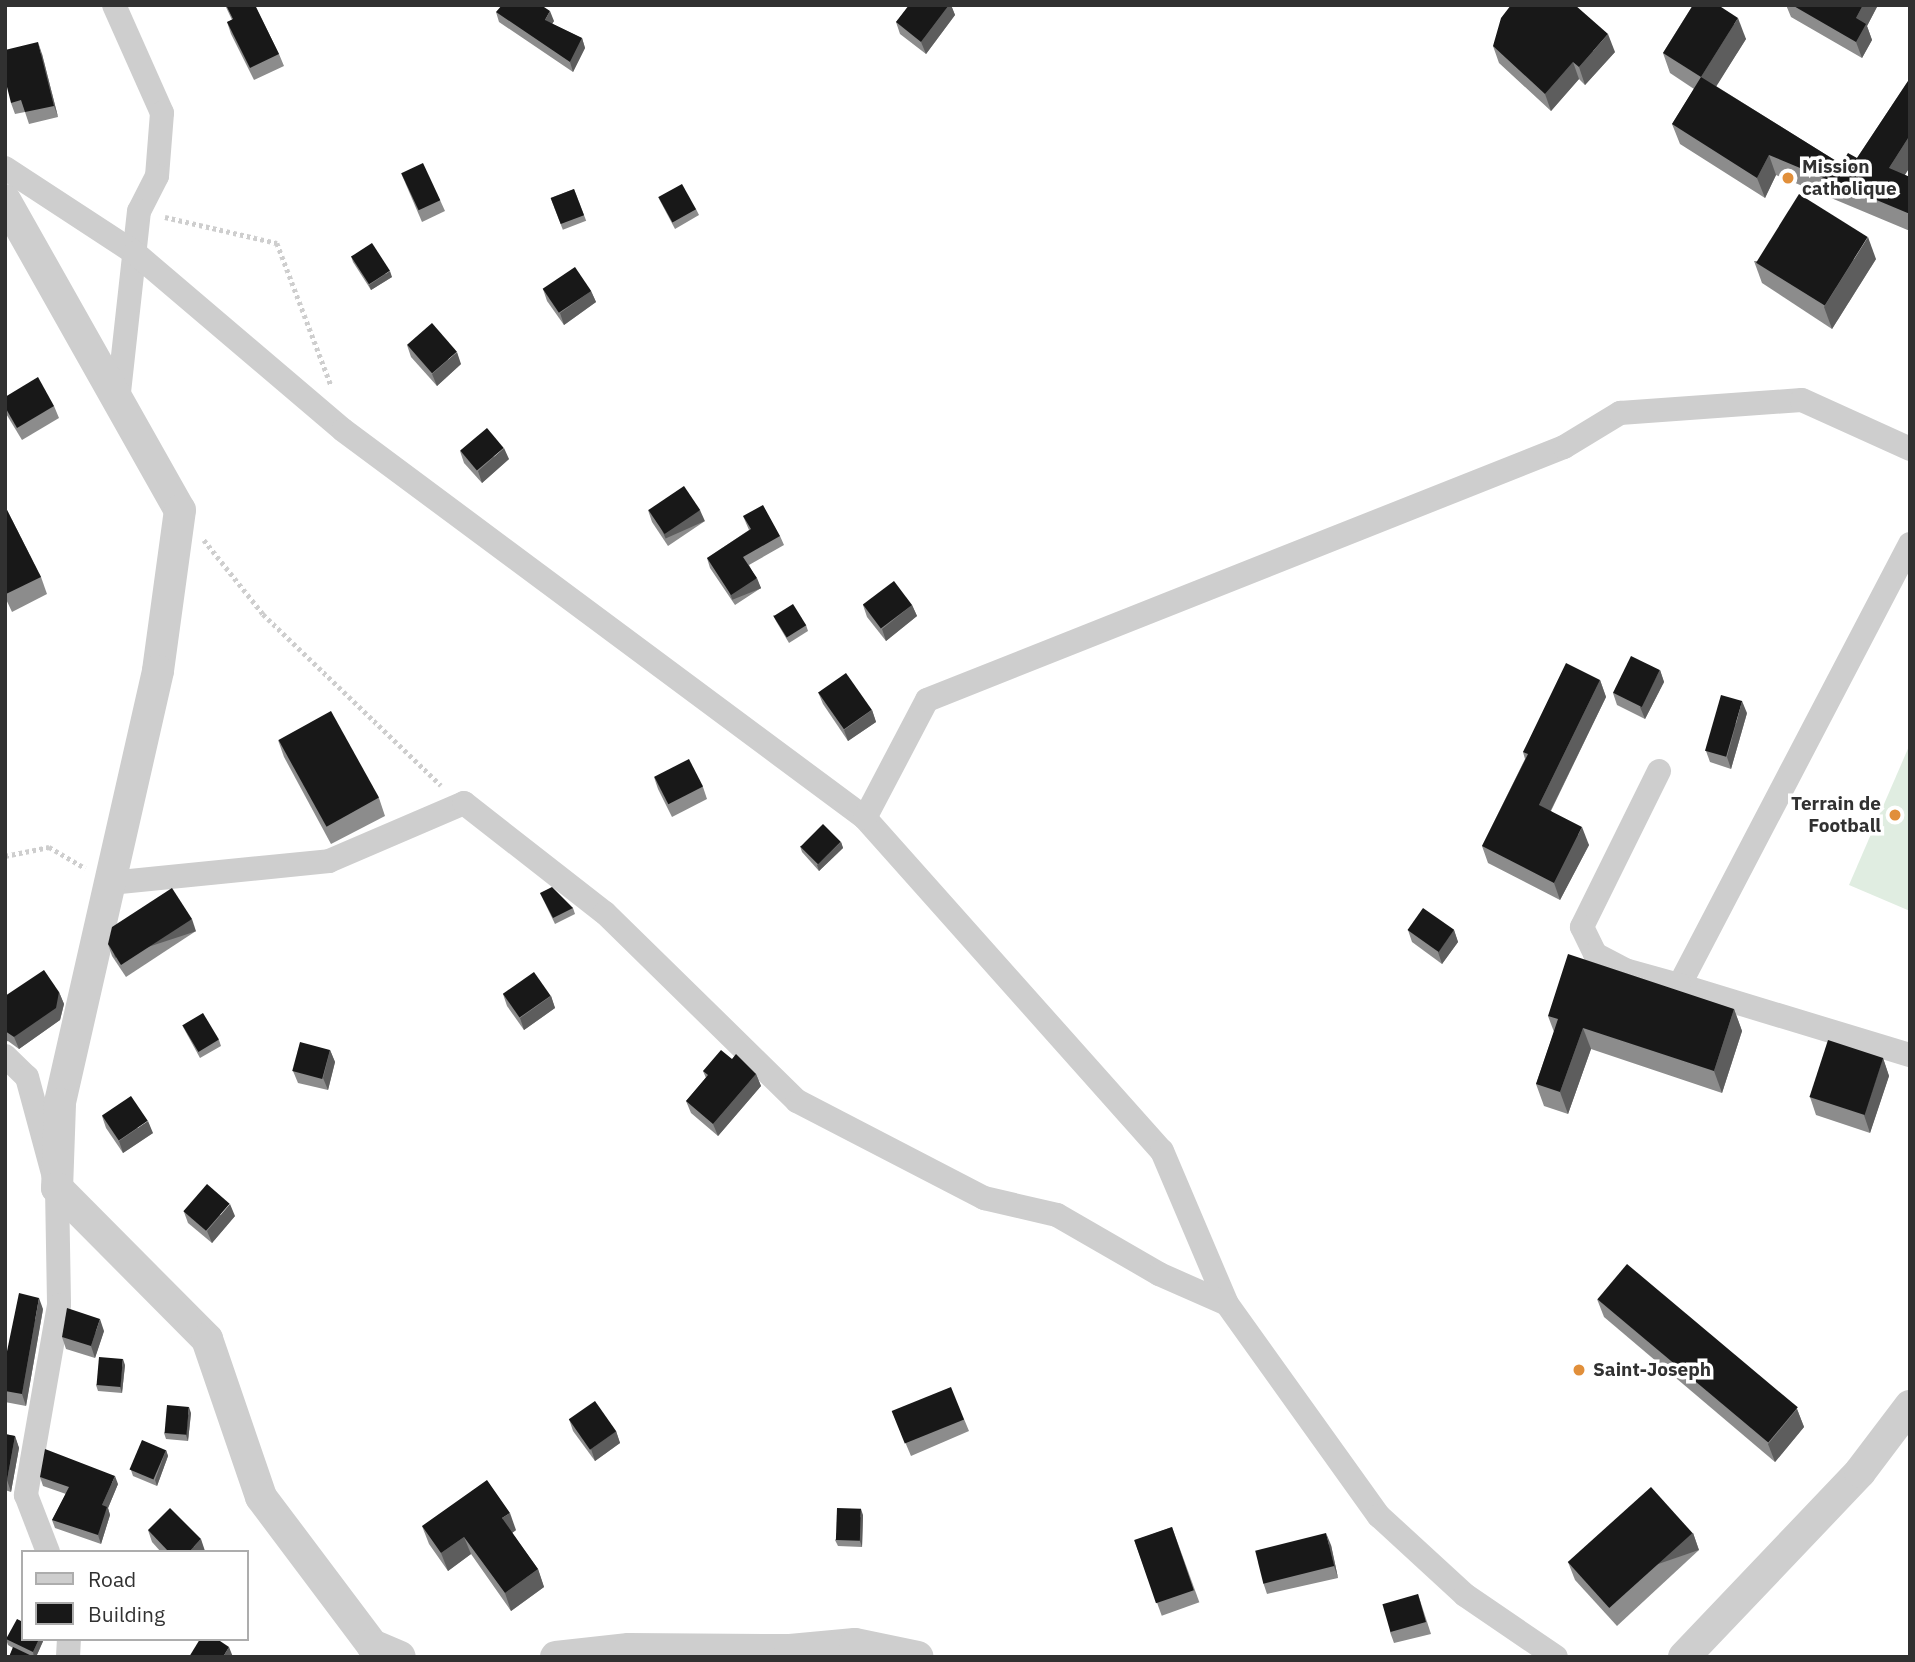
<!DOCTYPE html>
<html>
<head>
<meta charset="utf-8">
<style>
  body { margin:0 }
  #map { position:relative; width:1915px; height:1662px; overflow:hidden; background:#fff; font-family:"IBM Plex Sans",sans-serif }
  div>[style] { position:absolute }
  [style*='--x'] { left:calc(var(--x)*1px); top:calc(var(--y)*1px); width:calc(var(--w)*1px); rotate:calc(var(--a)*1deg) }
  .green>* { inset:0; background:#e0ede1 }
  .path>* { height:4.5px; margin-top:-2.25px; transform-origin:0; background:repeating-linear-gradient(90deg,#cecece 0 3.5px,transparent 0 7px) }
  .minor>* { height:24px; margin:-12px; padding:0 12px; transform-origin:12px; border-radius:12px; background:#cecece }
  .tertiary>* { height:32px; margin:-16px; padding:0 16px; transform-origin:16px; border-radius:16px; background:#cecece }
  .wall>* { inset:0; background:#8c8c8c; transform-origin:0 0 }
  .shaded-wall>* { inset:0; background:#5d5d5d; transform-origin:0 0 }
  .building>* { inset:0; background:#181818; transform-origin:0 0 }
  .dots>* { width:19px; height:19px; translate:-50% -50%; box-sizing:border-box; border:4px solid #fff; border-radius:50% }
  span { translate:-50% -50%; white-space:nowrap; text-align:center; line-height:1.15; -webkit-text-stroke:7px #fff; paint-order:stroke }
  .poi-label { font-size:19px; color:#313131; font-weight:700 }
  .left { translate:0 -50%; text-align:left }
  .right { translate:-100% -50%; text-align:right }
  .frame { position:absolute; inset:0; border:7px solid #313131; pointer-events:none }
  .legend { position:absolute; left:21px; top:1550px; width:228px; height:91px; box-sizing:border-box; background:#fff; border:2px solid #adadad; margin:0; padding:9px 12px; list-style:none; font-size:21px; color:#313131 }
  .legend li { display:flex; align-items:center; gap:14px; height:35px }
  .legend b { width:35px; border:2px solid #adadad }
</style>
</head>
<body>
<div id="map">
  <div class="green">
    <div style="clip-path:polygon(1910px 744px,1910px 911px,1849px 885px)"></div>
  </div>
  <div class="path">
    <div style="--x:165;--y:217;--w:115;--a:13.1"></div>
    <div style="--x:277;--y:243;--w:152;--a:69.2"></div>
    <div style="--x:204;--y:540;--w:95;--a:51.4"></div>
    <div style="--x:263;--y:614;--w:247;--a:43.9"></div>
    <div style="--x:5;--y:856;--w:45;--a:-11.6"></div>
    <div style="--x:49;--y:847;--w:42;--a:30.3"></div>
  </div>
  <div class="minor">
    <div style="--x:114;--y:5;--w:118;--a:66"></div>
    <div style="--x:162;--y:113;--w:63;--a:94.5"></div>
    <div style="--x:157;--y:176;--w:39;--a:117"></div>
    <div style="--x:139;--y:211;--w:190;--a:96.3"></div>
    <div style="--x:5;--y:168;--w:155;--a:33.2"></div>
    <div style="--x:135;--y:253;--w:273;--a:40.4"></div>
    <div style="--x:343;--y:430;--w:650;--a:36.62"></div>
    <div style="--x:865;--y:818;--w:446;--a:48.3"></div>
    <div style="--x:1162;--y:1151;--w:166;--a:67"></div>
    <div style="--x:1227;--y:1304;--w:261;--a:54.4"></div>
    <div style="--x:1379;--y:1516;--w:117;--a:42.6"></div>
    <div style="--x:1465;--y:1595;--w:110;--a:34.3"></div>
    <div style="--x:1910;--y:544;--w:498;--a:117.6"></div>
    <div style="--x:1679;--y:985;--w:241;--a:16.9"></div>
    <div style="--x:1659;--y:771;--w:174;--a:116.3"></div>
    <div style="--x:1582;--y:927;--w:30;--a:64"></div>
    <div style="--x:1595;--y:954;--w:34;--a:28"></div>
    <div style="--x:1625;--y:970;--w:56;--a:15.5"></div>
    <div style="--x:865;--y:818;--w:133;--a:-62.3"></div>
    <div style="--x:927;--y:700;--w:685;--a:-21.66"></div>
    <div style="--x:1564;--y:447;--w:66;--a:-31.3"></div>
    <div style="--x:1620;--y:413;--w:182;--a:-4.1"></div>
    <div style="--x:1802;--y:400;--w:119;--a:24.4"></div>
    <div style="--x:110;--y:883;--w:220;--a:-5.7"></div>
    <div style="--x:329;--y:861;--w:147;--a:-23.2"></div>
    <div style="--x:464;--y:803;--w:179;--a:38"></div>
    <div style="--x:605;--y:913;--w:269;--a:44.4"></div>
    <div style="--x:797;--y:1101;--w:211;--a:27.4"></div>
    <div style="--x:984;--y:1198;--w:75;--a:13.1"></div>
    <div style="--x:1057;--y:1215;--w:118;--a:30"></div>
    <div style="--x:1159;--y:1274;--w:74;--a:23.8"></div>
    <div style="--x:5;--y:1056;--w:30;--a:44"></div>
    <div style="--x:27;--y:1077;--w:115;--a:74.9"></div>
    <div style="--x:57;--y:1188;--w:117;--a:89"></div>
    <div style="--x:59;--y:1305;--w:193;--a:99.9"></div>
    <div style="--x:26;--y:1495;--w:61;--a:68.9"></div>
    <div style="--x:68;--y:1657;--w:18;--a:-87"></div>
  </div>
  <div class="tertiary">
    <div style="--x:5;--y:200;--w:356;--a:60.6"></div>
    <div style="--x:180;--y:510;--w:162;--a:97.8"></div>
    <div style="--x:158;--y:671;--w:444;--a:102.8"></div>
    <div style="--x:60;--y:1104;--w:84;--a:92"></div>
    <div style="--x:57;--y:1188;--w:213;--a:45.2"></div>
    <div style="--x:207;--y:1339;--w:167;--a:71.1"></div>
    <div style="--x:261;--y:1497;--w:185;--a:53.1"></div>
    <div style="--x:372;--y:1645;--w:30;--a:23"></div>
    <div style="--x:556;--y:1657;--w:73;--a:-6.3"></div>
    <div style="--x:629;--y:1649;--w:161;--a:0.4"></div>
    <div style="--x:790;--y:1650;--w:65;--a:-5.3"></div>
    <div style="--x:855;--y:1644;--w:64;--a:11.7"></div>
    <div style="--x:1684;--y:1657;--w:255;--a:-46.4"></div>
    <div style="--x:1860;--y:1472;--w:83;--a:-52.9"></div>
  </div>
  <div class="wall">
    <div style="clip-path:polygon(225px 5px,255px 5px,279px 54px,284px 66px,254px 80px,231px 34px,227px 22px,232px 20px)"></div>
    <div style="clip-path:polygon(907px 5px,951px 5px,955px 15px,926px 54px,900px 34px,896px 22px,908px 7px)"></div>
    <div style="clip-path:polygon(1693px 5px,1719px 5px,1746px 39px,1716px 86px,1841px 164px,1857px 158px,1910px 78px,1910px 167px,1904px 175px,1910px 177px,1910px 231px,1776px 175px,1765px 198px,1680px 144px,1672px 124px,1694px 89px,1670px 73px,1663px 53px)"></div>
    <div style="clip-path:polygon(1786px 5px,1878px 5px,1867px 26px,1872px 40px,1862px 58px,1791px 17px)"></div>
    <div style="clip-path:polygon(496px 12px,554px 21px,552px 24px,582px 38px,585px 48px,573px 72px,499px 22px)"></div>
    <div style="clip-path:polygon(1493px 46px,1615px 52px,1585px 85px,1579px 79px,1551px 111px,1499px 63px)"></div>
    <div style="clip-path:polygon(42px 54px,58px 117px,29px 124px,25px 112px,15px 114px,11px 103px)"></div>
    <div style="clip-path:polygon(401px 173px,440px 200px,445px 211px,422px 222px)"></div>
    <div style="left:574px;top:189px;width:34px;height:25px;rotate:69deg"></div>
    <div style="clip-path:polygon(658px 197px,696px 209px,699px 215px,675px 229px)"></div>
    <div style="clip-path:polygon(351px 256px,392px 277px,371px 290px,353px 262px)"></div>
    <div style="clip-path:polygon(1876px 259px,1832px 329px,1762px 283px,1754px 261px)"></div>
    <div style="clip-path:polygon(543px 289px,591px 291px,596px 302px,564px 325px,547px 301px)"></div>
    <div style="clip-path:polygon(407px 345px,461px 364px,437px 386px,411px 357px)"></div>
    <div style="clip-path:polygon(5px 397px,54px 406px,59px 418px,22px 440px,5px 412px)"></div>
    <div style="clip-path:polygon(460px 451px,509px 459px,482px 483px,464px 463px)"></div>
    <div style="clip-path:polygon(5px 506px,41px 577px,47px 594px,12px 612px,5px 597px)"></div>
    <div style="clip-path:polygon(648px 510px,705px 521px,668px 546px,652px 522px)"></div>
    <div style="clip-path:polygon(743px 516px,780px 536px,784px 545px,749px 565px,761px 588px,735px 605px,710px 568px,707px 558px,749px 530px)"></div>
    <div style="clip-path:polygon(863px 605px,912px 605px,917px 616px,886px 641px,867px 617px)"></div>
    <div style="clip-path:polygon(773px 615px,806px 625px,808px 631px,789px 643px,776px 621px)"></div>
    <div style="clip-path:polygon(1660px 670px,1664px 682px,1645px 719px,1617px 705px,1613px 693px)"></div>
    <div style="clip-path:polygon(1600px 680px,1606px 697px,1551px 811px,1589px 845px,1560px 900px,1488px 863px,1482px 846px,1525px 759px,1523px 752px)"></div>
    <div style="clip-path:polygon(818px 692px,872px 710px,876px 722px,848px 741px,823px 704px)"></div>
    <div style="clip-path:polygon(1747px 713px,1731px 769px,1710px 762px,1706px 751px)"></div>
    <div style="clip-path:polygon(278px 740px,379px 798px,385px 816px,331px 844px,284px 757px)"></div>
    <div style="clip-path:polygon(654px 777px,703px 787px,707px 799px,672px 817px,658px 789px)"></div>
    <div style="clip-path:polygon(841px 842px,843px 848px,819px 871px,802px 852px,800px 846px)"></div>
    <div style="clip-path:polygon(540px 893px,573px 908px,575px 914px,555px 924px)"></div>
    <div style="clip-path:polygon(1408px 930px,1454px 930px,1458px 942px,1442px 964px,1412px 942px)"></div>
    <div style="clip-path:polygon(196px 931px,126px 977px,112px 956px,108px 944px)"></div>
    <div style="clip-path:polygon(59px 992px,64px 1004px,60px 1020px,19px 1049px,8px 1041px,5px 1042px,5px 996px)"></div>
    <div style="clip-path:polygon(503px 994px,551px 996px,555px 1008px,524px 1030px,507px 1006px)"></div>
    <div style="clip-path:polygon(1734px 1009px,1742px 1031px,1722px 1093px,1591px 1049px,1568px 1114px,1544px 1106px,1536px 1084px,1554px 1032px,1548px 1016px)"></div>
    <div style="clip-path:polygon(182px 1025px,219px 1040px,221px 1046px,200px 1058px)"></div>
    <div style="clip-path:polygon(330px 1050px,335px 1062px,328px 1090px,298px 1083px,293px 1071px)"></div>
    <div style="clip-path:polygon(1883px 1058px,1889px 1076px,1870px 1133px,1816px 1115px,1810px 1097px)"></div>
    <div style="clip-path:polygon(732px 1059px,756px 1074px,761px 1086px,718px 1136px,691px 1113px,686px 1101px,706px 1078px,703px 1071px)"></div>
    <div style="clip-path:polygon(102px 1116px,153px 1133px,123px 1153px,106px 1128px)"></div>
    <div style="clip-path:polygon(184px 1212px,235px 1216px,212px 1243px,188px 1223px)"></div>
    <div style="clip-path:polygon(1597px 1299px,1797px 1409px,1804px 1427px,1775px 1462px,1604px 1317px)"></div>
    <div style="clip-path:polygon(43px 1309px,26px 1406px,5px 1402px,5px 1361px)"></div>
    <div style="clip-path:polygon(104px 1331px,95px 1358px,66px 1349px,62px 1337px)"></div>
    <div style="clip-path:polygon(125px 1365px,122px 1393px,98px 1391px,96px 1385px)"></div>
    <div style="clip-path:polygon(892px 1411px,964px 1419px,969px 1431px,911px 1456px)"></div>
    <div style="clip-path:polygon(191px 1413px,188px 1441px,166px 1439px,164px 1433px)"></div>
    <div style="clip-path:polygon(569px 1419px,616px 1431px,620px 1443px,595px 1461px,573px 1431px)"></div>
    <div style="clip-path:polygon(5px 1434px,15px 1436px,19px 1448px,11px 1492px,5px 1490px)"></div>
    <div style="clip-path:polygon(166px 1450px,168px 1456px,157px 1486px,133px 1476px,131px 1470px)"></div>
    <div style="clip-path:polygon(40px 1477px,118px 1484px,108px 1508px,110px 1515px,101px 1544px,55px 1528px,52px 1520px,66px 1494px,43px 1486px)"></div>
    <div style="clip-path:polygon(863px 1515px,862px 1547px,838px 1546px,835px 1540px)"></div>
    <div style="clip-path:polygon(422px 1526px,516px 1530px,512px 1533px,538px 1569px,544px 1587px,511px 1611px,471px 1554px,448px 1571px,429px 1544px)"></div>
    <div style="left:1172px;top:1527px;width:80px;height:40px;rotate:70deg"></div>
    <div style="clip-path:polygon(148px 1530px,205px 1551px,161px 1552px,152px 1542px)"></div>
    <div style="clip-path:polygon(1693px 1533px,1699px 1550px,1617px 1626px,1575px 1580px,1568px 1562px)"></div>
    <div style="clip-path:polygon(1331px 1545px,1338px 1578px,1267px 1594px,1263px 1582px)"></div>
    <div style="clip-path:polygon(1418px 1594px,1431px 1634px,1394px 1643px,1390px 1632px)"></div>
    <div style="clip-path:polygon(6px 1639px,44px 1639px,36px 1657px,9px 1657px,13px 1648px,8px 1645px)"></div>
  </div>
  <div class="shaded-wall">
    <div style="clip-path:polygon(949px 5px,951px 5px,955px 15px,926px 54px,921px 42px)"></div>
    <div style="clip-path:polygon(1863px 5px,1878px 5px,1867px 26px,1872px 40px,1862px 58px,1856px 42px,1856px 18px)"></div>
    <div style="clip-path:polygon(550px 11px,554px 21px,548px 30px,545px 20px)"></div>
    <div style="clip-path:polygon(1738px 18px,1746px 39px,1709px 98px,1701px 77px)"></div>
    <div style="clip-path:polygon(1608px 34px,1615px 52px,1585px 85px,1579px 67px)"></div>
    <div style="clip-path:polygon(582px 38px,585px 48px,573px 72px,570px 62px)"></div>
    <div style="clip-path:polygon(38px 42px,42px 54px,58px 117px,54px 106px)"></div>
    <div style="clip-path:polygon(1573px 62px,1579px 79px,1551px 111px,1545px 94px)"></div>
    <div style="clip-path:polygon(1910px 135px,1910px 167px,1896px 189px,1889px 168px)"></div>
    <div style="clip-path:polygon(1769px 155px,1776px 175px,1765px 198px,1757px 178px)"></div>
    <div style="clip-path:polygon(1868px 237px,1876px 259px,1832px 329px,1824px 307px)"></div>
    <div style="clip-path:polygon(390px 271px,392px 277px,371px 290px,369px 285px)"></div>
    <div style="clip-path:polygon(591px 291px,596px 302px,564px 325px,560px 313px)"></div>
    <div style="clip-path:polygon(457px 352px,461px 364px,437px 386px,432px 374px)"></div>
    <div style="clip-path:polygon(504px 448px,509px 459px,482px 483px,478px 471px)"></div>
    <div style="left:700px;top:510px;width:12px;height:43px;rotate:66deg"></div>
    <div style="left:757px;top:578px;width:11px;height:31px;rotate:68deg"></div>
    <div style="clip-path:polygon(912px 605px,917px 616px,886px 641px,882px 629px)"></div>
    <div style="clip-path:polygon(1660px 670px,1664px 682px,1645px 719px,1640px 707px)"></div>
    <div style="clip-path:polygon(1600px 680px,1606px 697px,1545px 822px,1539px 805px)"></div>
    <div style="clip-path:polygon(1742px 701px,1747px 713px,1731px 769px,1727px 757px)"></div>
    <div style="clip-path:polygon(872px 710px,876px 722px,848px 741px,844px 730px)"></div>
    <div style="clip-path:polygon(1582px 827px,1589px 845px,1560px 900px,1554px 883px)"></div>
    <div style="clip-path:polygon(841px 842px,843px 848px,819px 871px,817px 865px)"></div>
    <div style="left:192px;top:919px;width:13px;height:85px;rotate:72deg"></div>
    <div style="clip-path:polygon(1454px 930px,1458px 942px,1442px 964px,1438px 952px)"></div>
    <div style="clip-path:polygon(59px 992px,64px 1004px,60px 1020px,19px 1049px,14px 1037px)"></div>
    <div style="clip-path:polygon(551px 996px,555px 1008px,524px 1030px,520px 1018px)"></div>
    <div style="clip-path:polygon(1734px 1009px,1742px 1031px,1722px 1093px,1714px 1071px)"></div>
    <div style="clip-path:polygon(1583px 1028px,1591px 1049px,1568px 1114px,1560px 1092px)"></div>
    <div style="clip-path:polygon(330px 1050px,335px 1062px,328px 1090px,323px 1078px)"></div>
    <div style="clip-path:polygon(1883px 1058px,1889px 1076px,1870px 1133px,1864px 1115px)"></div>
    <div style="clip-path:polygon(756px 1074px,761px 1086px,718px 1136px,713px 1124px)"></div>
    <div style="clip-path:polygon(148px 1121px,153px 1133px,123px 1153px,119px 1141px)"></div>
    <div style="clip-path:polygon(230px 1204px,235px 1216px,212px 1243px,207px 1231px)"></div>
    <div style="clip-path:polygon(39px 1298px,43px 1309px,26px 1406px,22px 1394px)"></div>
    <div style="clip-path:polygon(100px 1319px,104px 1331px,95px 1358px,91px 1346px)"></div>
    <div style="clip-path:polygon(123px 1359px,125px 1365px,122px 1393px,120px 1387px)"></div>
    <div style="clip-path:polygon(189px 1407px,191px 1413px,188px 1441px,186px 1435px)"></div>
    <div style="clip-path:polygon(1797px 1409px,1804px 1427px,1775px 1462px,1768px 1444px)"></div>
    <div style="clip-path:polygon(616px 1431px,620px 1443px,595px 1461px,591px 1449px)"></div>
    <div style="clip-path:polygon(15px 1436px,19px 1448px,11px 1492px,7px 1480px)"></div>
    <div style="clip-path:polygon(166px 1450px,168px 1456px,157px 1486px,155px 1480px)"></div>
    <div style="clip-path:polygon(115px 1476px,118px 1484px,108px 1508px,110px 1515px,101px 1544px,98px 1535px,102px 1505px)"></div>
    <div style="clip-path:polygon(861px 1509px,863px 1515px,862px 1547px,860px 1541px)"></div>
    <div style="clip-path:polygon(510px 1513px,516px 1530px,508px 1536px,502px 1518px)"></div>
    <div style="clip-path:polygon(1326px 1533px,1331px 1545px,1338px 1578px,1334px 1566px)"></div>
    <div style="left:1693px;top:1533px;width:18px;height:112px;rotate:71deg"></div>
    <div style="clip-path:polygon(464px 1537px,471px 1554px,448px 1571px,441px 1553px)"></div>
    <div style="clip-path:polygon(201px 1539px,205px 1551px,189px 1552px)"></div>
    <div style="clip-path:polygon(538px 1569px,544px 1587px,511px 1611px,505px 1593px)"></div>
    <div style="clip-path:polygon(39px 1639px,44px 1639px,36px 1657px,34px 1657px,33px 1652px)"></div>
    <div style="clip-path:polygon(229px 1647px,233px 1657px,223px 1657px)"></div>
  </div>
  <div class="building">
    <div style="clip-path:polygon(226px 5px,255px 5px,279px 54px,250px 68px,227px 22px,233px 19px)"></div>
    <div style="clip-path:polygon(502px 5px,541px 5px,550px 11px,545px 20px,582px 38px,570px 62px,496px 12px)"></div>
    <div style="clip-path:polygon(909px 5px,949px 5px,921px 42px,896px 22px)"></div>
    <div style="clip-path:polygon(1511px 5px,1575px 5px,1608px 34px,1579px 67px,1573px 62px,1545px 94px,1493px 46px,1501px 18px)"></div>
    <div style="clip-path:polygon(1693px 5px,1718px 5px,1738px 18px,1701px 77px,1663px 53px)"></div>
    <div style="clip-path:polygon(1792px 5px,1863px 5px,1856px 18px,1866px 24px,1856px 42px)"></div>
    <div style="clip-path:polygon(38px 42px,54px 106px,25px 112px,21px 100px,11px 103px,5px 79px,5px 50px)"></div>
    <div style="clip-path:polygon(1701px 77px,1841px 164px,1848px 153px,1857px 158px,1910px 78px,1910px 135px,1889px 168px,1910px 177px,1910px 214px,1769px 155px,1757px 178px,1672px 124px)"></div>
    <div style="left:423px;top:163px;width:41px;height:24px;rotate:65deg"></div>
    <div style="left:682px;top:184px;width:29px;height:27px;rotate:61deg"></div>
    <div style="left:574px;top:189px;width:28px;height:25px;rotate:69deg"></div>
    <div style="left:1799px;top:194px;width:81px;height:81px;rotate:32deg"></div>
    <div style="left:372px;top:243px;width:33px;height:25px;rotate:57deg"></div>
    <div style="left:575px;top:267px;width:29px;height:39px;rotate:56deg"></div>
    <div style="left:432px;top:323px;width:38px;height:33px;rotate:49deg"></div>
    <div style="clip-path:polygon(38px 377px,54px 406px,17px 428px,5px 407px,5px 397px)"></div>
    <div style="left:487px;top:428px;width:26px;height:35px;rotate:50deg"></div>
    <div style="left:684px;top:486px;width:29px;height:43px;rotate:56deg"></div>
    <div style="clip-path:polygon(763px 505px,780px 536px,743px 557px,757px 578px,731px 595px,707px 558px,751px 529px,743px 516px)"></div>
    <div style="clip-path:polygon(5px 506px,41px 577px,6px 594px,5px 593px)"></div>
    <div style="left:894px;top:581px;width:30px;height:39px;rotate:53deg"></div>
    <div style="left:793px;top:604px;width:25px;height:23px;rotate:58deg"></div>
    <div style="left:1631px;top:656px;width:32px;height:41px;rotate:26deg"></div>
    <div style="clip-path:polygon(1566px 663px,1600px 680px,1539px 805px,1582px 827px,1554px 883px,1482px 846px,1528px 754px,1523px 752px)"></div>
    <div style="left:846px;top:673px;width:45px;height:34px;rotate:55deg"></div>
    <div style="left:1721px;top:695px;width:22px;height:58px;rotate:16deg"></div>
    <div style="left:331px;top:711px;width:99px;height:60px;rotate:61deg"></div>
    <div style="left:689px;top:759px;width:31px;height:39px;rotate:63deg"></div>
    <div style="left:823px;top:824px;width:25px;height:32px;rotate:45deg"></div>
    <div style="clip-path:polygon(552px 887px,573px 908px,553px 918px,540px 893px)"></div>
    <div style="clip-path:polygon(172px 888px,192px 919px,121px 965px,108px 944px,112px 927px)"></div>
    <div style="left:1423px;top:908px;width:38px;height:27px;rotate:35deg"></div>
    <div style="clip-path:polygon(1568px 954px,1734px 1009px,1714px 1071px,1583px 1028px,1560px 1092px,1536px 1084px,1558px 1019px,1548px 1016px)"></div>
    <div style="clip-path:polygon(44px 970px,59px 992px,56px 1008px,14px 1037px,5px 1031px,5px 996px)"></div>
    <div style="left:534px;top:972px;width:29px;height:38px;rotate:55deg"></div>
    <div style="left:203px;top:1013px;width:31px;height:24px;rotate:59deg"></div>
    <div style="left:1828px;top:1040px;width:58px;height:60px;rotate:18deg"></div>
    <div style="left:300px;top:1042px;width:31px;height:30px;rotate:15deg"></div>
    <div style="clip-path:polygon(721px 1050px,732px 1059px,736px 1054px,756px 1074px,713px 1124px,686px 1101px,708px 1075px,703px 1071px)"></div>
    <div style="left:131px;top:1096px;width:30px;height:35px;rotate:56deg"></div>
    <div style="left:207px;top:1184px;width:30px;height:36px;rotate:41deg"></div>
    <div style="left:1627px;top:1264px;width:223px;height:46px;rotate:40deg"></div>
    <div style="clip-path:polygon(19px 1293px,39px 1298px,22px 1394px,5px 1391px,5px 1361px)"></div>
    <div style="clip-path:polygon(67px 1308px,100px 1319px,91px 1346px,62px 1337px)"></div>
    <div style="left:99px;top:1357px;width:24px;height:28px;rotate:5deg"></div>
    <div style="left:951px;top:1387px;width:35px;height:64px;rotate:68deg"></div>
    <div style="left:595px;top:1401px;width:37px;height:32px;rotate:55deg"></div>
    <div style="left:167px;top:1405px;width:22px;height:28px;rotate:5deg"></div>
    <div style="clip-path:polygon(5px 1434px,15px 1436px,7px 1480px,5px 1480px)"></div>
    <div style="left:142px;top:1440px;width:26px;height:32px;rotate:23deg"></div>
    <div style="clip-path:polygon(45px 1449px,115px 1476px,102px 1505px,107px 1507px,98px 1535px,52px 1520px,69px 1487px,40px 1477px)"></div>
    <div style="clip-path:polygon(487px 1480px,510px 1513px,502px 1518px,538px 1569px,505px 1593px,464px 1537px,441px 1553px,422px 1526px)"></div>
    <div style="left:1651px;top:1487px;width:62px;height:112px;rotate:48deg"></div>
    <div style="clip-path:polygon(170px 1508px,201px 1539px,189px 1552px,169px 1552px,148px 1530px)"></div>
    <div style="left:837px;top:1508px;width:24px;height:32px;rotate:2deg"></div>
    <div style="left:1172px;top:1527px;width:67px;height:40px;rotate:71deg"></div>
    <div style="left:1326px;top:1533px;width:34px;height:73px;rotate:76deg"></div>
    <div style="left:1418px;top:1594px;width:29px;height:37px;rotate:74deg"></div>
    <div style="clip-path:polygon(17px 1619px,23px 1622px,23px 1639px,39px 1639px,33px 1652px,6px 1639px)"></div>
    <div style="clip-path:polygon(200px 1639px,217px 1639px,229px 1647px,223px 1657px,189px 1657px)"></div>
    <div style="clip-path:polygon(13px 1647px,34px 1657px,9px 1657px)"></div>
  </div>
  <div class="dots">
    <div style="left:1788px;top:178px;background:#e18f3a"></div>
    <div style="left:1895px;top:815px;background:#e18f3a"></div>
    <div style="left:1579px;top:1370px;background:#e18f3a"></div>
  </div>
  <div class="poi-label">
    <span class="left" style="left:1802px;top:178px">Mission<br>catholique</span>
    <span class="right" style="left:1881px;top:815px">Terrain de<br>Football</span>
    <span class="left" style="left:1593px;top:1370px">Saint-Joseph</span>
  </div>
  <div class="frame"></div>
  <ul class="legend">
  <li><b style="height:9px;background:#cecece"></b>Road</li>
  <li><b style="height:19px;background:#181818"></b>Building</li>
  </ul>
</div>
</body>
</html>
